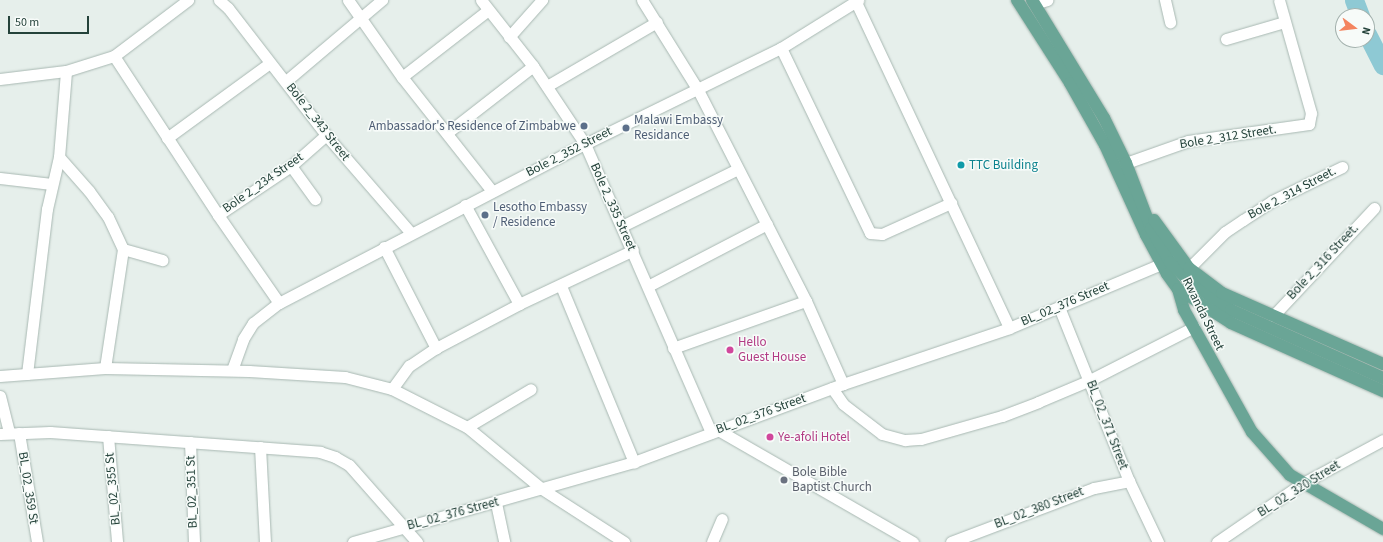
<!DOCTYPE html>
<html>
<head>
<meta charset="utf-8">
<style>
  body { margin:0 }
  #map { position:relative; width:1383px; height:542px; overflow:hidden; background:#e6efeb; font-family:"Source Sans 3",sans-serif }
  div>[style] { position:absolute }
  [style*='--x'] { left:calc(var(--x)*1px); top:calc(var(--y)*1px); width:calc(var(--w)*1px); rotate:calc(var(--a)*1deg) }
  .river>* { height:19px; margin:-9.5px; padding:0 9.5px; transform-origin:9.5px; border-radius:9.5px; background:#8ec9d4 }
  .roads { filter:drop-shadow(0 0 1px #a8b8b2) drop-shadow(0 0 1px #a8b8b2) }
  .minor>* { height:11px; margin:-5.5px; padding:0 5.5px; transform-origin:5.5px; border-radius:5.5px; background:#fff }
  .major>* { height:12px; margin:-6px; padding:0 6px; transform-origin:6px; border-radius:6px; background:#6aa596 }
  .dots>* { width:11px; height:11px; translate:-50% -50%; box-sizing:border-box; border:2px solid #f7fbf9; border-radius:50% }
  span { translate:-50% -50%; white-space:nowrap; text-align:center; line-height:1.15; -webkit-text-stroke:3px #f7fbf9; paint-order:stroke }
  .service-label { font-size:13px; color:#4e5e75 }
  .left { translate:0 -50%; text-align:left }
  .right { translate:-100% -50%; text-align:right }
  .street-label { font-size:13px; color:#24423a }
  .culture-label { font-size:13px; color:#0d838f }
  .hotel-label { font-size:13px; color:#b23c85 }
  .worship-label { font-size:13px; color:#5b616d }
  .north { position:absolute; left:1335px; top:8px; width:40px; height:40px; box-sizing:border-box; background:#f7fbf9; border:1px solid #a3b1ad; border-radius:50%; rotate:105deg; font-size:11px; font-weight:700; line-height:16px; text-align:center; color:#24423a }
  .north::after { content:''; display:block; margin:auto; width:14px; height:18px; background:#f4845f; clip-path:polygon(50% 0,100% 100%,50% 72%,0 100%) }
  .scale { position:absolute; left:8px; top:16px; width:81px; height:18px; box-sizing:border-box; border:2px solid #24423a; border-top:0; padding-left:5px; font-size:12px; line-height:14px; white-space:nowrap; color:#24423a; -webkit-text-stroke:3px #f7fbf9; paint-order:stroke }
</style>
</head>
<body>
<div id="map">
  <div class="river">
    <div style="--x:1354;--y:0;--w:17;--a:69"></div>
    <div style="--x:1367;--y:34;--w:35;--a:63"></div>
  </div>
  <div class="roads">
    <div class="minor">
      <div style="--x:219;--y:0;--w:12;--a:42"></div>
      <div style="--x:228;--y:8;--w:160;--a:52.3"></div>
      <div style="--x:326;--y:135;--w:130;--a:49.1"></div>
      <div style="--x:348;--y:0;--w:94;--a:55"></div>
      <div style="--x:402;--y:77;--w:145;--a:51.7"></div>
      <div style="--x:481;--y:0;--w:84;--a:51.8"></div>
      <div style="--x:533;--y:66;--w:94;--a:56.3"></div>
      <div style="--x:585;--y:144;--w:315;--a:66.4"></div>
      <div style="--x:642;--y:0;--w:106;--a:58.1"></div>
      <div style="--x:698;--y:90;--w:237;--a:62.9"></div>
      <div style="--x:806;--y:301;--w:91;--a:66"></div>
      <div style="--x:855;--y:0;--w:362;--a:64.8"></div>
      <div style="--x:1165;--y:0;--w:23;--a:77"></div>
      <div style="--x:1034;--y:4;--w:14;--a:-17"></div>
      <div style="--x:509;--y:37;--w:50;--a:-48.3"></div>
      <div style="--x:1226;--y:39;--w:60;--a:-16.3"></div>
      <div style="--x:781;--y:48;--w:205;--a:64.3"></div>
      <div style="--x:870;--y:233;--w:12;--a:5"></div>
      <div style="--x:882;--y:234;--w:76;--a:-24.2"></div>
      <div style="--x:114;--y:56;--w:190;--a:56.8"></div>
      <div style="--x:218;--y:215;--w:107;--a:55.3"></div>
      <div style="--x:402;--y:77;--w:109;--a:-37.9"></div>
      <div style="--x:0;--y:79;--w:66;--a:-6.9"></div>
      <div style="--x:66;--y:71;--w:50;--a:-17.4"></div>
      <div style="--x:114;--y:56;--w:93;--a:-37.1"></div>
      <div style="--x:286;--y:81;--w:126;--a:-40.2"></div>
      <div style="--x:547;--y:86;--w:127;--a:-30.2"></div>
      <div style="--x:447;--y:133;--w:109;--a:-37.9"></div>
      <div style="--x:167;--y:138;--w:127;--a:-36.1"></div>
      <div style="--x:59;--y:157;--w:45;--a:48.6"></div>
      <div style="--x:89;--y:191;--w:32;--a:54"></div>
      <div style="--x:108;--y:217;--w:35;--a:65"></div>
      <div style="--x:123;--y:249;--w:120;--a:98.6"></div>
      <div style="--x:1126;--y:163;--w:66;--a:-19.5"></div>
      <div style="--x:1188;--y:141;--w:122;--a:-8"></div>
      <div style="--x:1309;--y:124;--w:11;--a:-80"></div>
      <div style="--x:1311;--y:113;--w:117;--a:-105.8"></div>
      <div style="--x:291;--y:166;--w:41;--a:54"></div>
      <div style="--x:0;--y:178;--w:52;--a:6.6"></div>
      <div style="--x:465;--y:205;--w:113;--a:61.4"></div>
      <div style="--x:218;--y:215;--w:88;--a:-33.9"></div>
      <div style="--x:291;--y:166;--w:47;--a:-41.5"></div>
      <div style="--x:622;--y:226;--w:129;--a:-26.2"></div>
      <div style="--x:384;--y:247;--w:114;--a:62.8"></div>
      <div style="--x:123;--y:249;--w:41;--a:15.8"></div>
      <div style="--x:1189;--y:268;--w:51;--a:-45"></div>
      <div style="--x:1225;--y:232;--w:22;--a:-34"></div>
      <div style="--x:1243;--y:220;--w:35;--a:-33"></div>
      <div style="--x:1272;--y:201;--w:78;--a:-25.9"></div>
      <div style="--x:561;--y:286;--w:191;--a:67.5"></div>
      <div style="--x:648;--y:286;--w:134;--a:-27.5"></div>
      <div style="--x:1059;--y:307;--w:188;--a:68.1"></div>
      <div style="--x:1129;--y:481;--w:68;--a:64.6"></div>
      <div style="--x:1273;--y:316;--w:148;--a:-46.9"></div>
      <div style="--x:673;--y:348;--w:141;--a:-19.5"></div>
      <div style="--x:232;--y:370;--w:33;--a:-70"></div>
      <div style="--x:243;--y:339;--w:19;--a:-58"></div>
      <div style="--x:253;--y:323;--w:33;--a:-38"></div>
      <div style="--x:279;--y:303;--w:345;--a:-27.5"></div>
      <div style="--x:585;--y:144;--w:218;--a:-26.1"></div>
      <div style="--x:781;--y:48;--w:91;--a:-31.9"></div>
      <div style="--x:27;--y:374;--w:166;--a:-83.1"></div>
      <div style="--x:47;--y:209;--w:53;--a:-77"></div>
      <div style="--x:59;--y:157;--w:86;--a:-85.3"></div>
      <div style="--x:0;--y:376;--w:105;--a:-4.4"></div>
      <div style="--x:105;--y:368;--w:144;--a:1.2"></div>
      <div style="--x:249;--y:371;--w:96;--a:3.6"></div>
      <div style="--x:345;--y:377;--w:49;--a:14.3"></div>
      <div style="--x:392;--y:389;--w:84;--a:26.9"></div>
      <div style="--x:467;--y:427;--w:97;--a:39.6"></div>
      <div style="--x:542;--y:489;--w:98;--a:32.9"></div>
      <div style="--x:832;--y:388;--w:19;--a:55"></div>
      <div style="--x:843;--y:404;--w:49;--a:37.6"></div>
      <div style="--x:882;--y:434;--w:24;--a:15"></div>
      <div style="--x:905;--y:440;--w:16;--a:-4"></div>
      <div style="--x:921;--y:439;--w:84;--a:-15.9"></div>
      <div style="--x:1002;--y:416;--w:39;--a:-21"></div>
      <div style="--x:1038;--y:402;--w:56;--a:-22.9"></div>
      <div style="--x:1090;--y:380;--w:117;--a:-27"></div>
      <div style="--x:392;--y:389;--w:29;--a:-54"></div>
      <div style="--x:409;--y:366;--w:32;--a:-34"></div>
      <div style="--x:436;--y:348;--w:94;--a:-27.9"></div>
      <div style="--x:519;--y:304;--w:126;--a:-25.3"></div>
      <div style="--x:0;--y:396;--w:38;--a:76"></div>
      <div style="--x:467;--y:427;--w:74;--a:-30.7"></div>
      <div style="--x:718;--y:430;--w:225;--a:29.9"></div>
      <div style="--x:19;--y:433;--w:110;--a:80.6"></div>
      <div style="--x:0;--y:434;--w:50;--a:-2.3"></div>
      <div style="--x:50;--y:432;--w:271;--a:4.2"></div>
      <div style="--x:320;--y:452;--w:16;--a:18"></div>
      <div style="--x:335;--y:457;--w:16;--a:30"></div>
      <div style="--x:349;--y:465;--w:103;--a:48.6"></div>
      <div style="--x:108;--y:436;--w:106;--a:85.1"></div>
      <div style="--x:190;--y:442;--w:100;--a:87.7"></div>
      <div style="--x:260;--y:447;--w:95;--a:87"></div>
      <div style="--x:496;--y:503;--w:40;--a:78"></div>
      <div style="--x:353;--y:542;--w:292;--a:-15.9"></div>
      <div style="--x:634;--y:462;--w:223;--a:-20.5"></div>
      <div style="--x:843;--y:384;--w:175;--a:-18.6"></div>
      <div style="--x:1009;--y:328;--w:165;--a:-22.8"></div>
      <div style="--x:712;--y:542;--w:25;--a:-67"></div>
      <div style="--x:951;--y:542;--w:153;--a:-20.7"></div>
      <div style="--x:1094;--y:488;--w:36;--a:-11"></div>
      <div style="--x:1217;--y:542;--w:104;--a:-34.5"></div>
      <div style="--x:1303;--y:483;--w:91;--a:-28.3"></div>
    </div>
    <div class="major">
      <div style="--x:1017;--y:0;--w:98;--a:57.4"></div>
      <div style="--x:1070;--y:83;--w:71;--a:60.6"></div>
      <div style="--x:1105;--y:145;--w:99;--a:65.5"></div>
      <div style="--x:1146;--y:235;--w:44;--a:61.7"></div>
      <div style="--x:1167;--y:274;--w:19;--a:54"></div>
      <div style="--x:1178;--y:289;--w:22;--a:74"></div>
      <div style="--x:1184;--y:310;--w:140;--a:60.9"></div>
      <div style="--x:1252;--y:432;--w:57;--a:48.5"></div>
      <div style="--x:1290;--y:475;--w:108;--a:30.1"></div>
      <div style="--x:1032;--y:0;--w:138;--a:58.6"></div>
      <div style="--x:1104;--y:118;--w:50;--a:63.9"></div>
      <div style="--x:1126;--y:163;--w:70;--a:69"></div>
      <div style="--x:1151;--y:228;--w:39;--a:61"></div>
      <div style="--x:1170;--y:262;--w:28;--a:45"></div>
      <div style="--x:1190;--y:282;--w:50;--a:34.3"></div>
      <div style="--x:1231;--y:310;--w:167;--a:24.1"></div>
      <div style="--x:1154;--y:220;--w:59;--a:53.9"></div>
      <div style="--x:1189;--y:268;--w:41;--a:37.1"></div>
      <div style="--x:1222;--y:293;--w:176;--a:23.8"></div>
      <div style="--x:1178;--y:289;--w:63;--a:32.7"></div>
      <div style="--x:1231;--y:323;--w:167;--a:24.1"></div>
    </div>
  </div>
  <div class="dots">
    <div style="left:584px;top:126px;background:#5c6f8a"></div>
    <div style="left:626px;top:128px;background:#5c6f8a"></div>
    <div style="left:961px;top:165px;background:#0f9aa8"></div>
    <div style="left:485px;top:215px;background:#5c6f8a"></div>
    <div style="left:730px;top:350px;background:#d1479c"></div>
    <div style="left:770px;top:437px;background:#d1479c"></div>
    <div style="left:784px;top:480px;background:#6b7280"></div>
  </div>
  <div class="service-label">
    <span class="left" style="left:634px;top:128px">Malawi Embassy<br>Residance</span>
    <span class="right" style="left:576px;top:126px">Ambassador's Residence of Zimbabwe</span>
    <span class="left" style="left:493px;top:215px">Lesotho Embassy<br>/ Residence</span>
  </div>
  <div class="street-label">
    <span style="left:318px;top:122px;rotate:52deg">Bole 2_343 Street</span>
    <span style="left:1228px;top:137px;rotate:-9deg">Bole 2_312 Street.</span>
    <span style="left:569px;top:152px;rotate:-27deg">Bole 2_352 Street</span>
    <span style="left:263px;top:183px;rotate:-35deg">Bole 2_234 Street</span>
    <span style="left:1292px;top:193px;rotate:-28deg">Bole 2_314 Street.</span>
    <span style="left:613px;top:207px;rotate:66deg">Bole 2_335 Street</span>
    <span style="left:1323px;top:262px;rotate:-47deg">Bole 2_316 Street.</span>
    <span style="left:1065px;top:304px;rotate:-23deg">BL_02_376 Street</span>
    <span style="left:1203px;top:314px;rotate:64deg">Rwanda Street</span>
    <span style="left:761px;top:414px;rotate:-20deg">BL_02_376 Street</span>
    <span style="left:1107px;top:425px;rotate:69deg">BL_02_371 Street</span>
    <span style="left:28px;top:488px;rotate:81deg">BL_02_359 St</span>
    <span style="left:113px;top:489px;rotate:-95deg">BL_02_355 St</span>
    <span style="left:1299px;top:489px;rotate:-32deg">BL_02_320 Street</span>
    <span style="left:192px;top:492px;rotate:-92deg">BL_02_351 St</span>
    <span style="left:1039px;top:508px;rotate:-21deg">BL_02_380 Street</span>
    <span style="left:453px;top:514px;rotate:-15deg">BL_02_376 Street</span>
  </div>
  <div class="culture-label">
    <span class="left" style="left:969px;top:165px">TTC Building</span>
  </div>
  <div class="hotel-label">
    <span class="left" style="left:738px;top:350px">Hello<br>Guest House</span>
    <span class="left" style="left:778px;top:437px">Ye-afoli Hotel</span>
  </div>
  <div class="worship-label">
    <span class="left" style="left:792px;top:480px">Bole Bible<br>Baptist Church</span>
  </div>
  <div class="north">N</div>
  <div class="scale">50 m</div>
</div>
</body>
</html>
